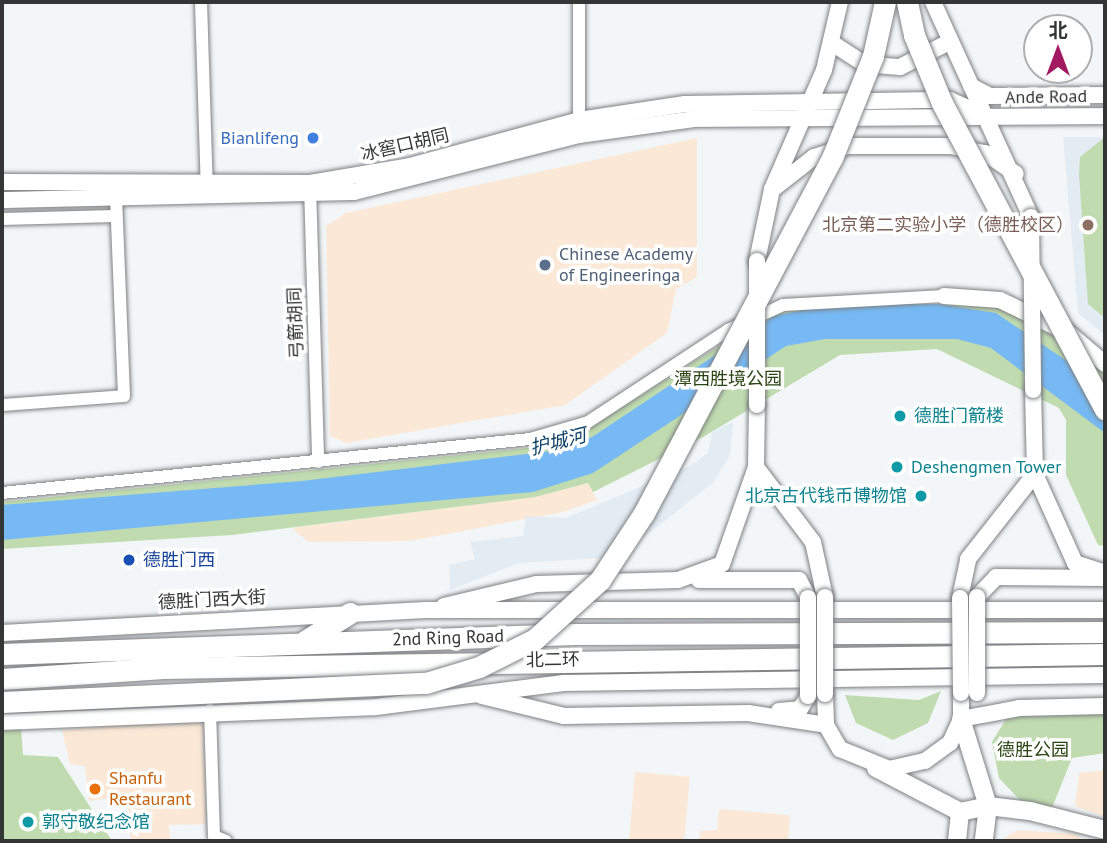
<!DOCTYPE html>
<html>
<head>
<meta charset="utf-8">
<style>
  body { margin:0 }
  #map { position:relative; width:1107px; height:843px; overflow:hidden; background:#f3f6f8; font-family:"PT Sans","Noto Sans SC",sans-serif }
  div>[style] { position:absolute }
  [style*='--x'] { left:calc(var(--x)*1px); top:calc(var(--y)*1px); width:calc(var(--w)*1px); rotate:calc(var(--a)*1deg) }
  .commercial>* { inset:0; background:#fbe8d7; transform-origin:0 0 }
  .built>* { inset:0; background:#e3ebf3 }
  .green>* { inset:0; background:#c0dbaf }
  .water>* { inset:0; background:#76b9f4 }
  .roads { filter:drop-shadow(0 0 2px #7e8083) drop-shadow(0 0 2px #7e8083) }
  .minor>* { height:12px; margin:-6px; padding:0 6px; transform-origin:6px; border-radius:6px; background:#fff }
  .tertiary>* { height:16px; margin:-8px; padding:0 8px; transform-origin:8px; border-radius:8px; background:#fff }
  .secondary>* { height:18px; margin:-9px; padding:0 9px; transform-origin:9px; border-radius:9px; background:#fff }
  .trunk>* { height:21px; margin:-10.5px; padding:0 10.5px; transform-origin:10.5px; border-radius:10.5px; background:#fff }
  .bridges { filter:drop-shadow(0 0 2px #7e8083) drop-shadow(0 0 2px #7e8083) }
  .tertiary-bridge>* { height:16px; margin:-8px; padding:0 8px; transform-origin:8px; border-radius:8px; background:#fff }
  .trunk-bridge>* { height:21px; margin:-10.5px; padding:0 10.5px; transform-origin:10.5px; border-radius:10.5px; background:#fff }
  .dots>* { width:19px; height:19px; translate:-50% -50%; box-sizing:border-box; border:4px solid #fff; border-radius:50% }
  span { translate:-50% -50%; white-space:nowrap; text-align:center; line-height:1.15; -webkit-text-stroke:7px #fff; paint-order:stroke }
  .street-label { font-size:18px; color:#343535 }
  .shop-label { font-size:18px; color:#366cbe }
  .right { translate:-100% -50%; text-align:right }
  .education-label { font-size:18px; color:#785e54 }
  .service-label { font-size:18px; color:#4e5e75 }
  .left { translate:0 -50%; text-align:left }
  .park-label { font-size:18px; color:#2a4513 }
  .culture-label { font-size:18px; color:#0d838f }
  .transit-label { font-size:18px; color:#164399 }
  .food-label { font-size:18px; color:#c56008 }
  .water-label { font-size:19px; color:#0f4167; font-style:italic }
  .frame { position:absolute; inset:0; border:4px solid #343535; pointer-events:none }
  .north { position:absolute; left:1023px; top:14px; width:70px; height:70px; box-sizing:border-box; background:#fff; border:2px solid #aeaeae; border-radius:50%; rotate:0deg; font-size:19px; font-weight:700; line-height:28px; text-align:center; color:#343535 }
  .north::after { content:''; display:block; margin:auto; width:24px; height:32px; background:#a31961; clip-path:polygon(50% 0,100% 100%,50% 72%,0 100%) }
</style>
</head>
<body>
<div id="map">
  <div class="commercial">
    <div style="clip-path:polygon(697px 138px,697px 277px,676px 289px,667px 333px,565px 405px,346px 443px,330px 436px,326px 226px,346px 213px)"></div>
    <div style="clip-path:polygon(588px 483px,597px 500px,563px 512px,410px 541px,308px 542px,292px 528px,535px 497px)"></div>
    <div style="clip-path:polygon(191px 719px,204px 726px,206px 824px,169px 825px,170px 841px,131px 841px,127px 796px,89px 801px,85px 766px,70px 764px,62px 730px)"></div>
    <div style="clip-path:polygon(1105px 770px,1105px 817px,1075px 806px,1079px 773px)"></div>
    <div style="left:635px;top:772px;width:55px;height:69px;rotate:5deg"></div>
    <div style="clip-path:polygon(719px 809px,790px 815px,788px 841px,699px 841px,700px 831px,717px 830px)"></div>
    <div style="clip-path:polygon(1018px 830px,1075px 834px,1087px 841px,1000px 841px)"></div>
  </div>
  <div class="built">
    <div style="clip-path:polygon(1063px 137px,1105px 137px,1105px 335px,1078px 313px)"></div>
    <div style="clip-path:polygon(733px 422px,730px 455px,713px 483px,648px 534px,602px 558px,519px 563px,450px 590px,449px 565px,475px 559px,470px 542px,523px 536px,526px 516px,566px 518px,692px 465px,708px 453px,712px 432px)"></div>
  </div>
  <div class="green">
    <div style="clip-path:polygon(1105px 137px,1105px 318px,1088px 304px,1079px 174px,1080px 157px)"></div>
    <div style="clip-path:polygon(825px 301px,999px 306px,1089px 356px,1105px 370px,1105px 546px,1098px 545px,1066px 475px,1066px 420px,1059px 408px,937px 349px,840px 355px,703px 437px,593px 492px,588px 483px,535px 497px,232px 535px,2px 549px,2px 502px,526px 448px,599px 422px,768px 315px)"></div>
    <div style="clip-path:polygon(941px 691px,928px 723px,893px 740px,856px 723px,845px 695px,919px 700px)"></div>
    <div style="clip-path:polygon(1105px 706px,1105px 753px,1072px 758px,1050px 813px,1030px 811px,999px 778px,992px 742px,1006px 719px,1019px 708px)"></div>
    <div style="clip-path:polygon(21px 728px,23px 755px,58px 757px,112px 841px,2px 841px,2px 729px)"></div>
  </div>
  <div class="water">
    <div style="clip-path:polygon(938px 304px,996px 313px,1105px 387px,1105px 433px,991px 348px,957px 339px,825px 339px,786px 346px,593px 473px,533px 492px,2px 540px,2px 505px,302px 481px,560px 450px,592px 437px,774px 316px,823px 306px)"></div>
  </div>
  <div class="roads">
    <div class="minor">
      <div style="--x:201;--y:2;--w:187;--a:88.2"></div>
      <div style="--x:579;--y:2;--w:125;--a:90"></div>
      <div style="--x:310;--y:186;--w:276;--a:88.3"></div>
      <div style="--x:2;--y:219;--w:113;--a:-1.5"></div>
      <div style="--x:2;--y:405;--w:122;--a:-4.2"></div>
      <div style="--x:124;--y:396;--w:196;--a:-92.3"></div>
      <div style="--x:2;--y:493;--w:531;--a:-5.84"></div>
      <div style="--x:530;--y:439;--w:60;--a:-16.3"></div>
      <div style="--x:588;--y:422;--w:168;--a:-33.3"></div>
      <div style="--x:728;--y:330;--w:60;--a:-24.4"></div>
      <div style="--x:783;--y:305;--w:161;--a:-3.2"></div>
      <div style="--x:210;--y:710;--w:126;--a:88.2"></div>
      <div style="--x:214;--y:836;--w:13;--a:23"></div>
    </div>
    <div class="tertiary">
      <div style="--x:933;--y:2;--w:236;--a:65.5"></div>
      <div style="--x:832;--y:43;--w:38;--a:33"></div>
      <div style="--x:864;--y:64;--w:36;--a:5"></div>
      <div style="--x:900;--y:67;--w:55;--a:-27"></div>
      <div style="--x:971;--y:86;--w:21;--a:28"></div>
      <div style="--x:990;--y:96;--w:115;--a:-0.5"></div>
      <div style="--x:2;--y:182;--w:308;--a:0.2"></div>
      <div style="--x:310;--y:183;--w:101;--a:-9.6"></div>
      <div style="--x:410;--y:166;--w:175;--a:-15.2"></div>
      <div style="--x:579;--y:120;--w:107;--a:-8.6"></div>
      <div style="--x:685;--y:104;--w:265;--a:-0.9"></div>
      <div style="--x:950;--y:100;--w:34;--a:24"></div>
      <div style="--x:773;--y:189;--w:52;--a:-38"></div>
      <div style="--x:814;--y:157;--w:36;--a:-18"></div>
      <div style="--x:848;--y:146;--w:103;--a:0"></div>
      <div style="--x:951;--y:146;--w:35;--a:12"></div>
      <div style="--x:985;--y:153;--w:37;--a:34"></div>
      <div style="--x:2;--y:200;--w:352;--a:-1.3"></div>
      <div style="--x:354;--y:192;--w:232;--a:-14.2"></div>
      <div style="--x:579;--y:135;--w:116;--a:-7.9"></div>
      <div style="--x:694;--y:119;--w:411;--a:-0.4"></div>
      <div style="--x:757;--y:261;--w:74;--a:-78.2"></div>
      <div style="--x:772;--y:189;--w:130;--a:-66.4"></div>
      <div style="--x:824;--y:70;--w:70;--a:-76.8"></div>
      <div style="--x:944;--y:296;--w:56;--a:4.1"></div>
      <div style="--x:1000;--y:300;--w:78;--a:25.9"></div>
      <div style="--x:1070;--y:334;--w:46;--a:40.6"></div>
      <div style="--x:1033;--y:390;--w:84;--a:88.6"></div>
      <div style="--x:1035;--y:474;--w:98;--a:65.8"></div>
      <div style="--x:1075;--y:563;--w:32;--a:18"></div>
      <div style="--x:756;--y:467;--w:94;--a:52.8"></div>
      <div style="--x:813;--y:542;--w:56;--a:77.7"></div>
      <div style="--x:699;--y:580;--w:100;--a:0"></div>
      <div style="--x:799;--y:580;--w:20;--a:63"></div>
      <div style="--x:977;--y:597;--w:28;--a:-46"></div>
      <div style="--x:996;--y:577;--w:107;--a:0.5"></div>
      <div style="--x:960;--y:598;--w:40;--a:-78"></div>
      <div style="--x:968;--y:559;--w:108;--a:-51.8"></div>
      <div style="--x:444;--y:606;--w:95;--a:-13.4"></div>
      <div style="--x:536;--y:584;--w:142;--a:-1.6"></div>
      <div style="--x:678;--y:580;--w:47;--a:-20"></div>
      <div style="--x:722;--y:564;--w:103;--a:-70.7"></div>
      <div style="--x:756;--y:467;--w:62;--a:-89.1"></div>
      <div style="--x:2;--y:633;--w:424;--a:-3.1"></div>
      <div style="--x:425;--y:610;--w:680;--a:0"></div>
      <div style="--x:825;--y:694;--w:31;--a:88"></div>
      <div style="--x:826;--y:725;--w:28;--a:60"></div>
      <div style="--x:840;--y:749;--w:53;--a:22.2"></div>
      <div style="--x:889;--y:769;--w:37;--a:-13"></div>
      <div style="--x:925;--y:761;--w:31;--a:-36"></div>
      <div style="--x:950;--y:743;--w:26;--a:-65"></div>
      <div style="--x:961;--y:719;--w:26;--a:-90"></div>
      <div style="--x:482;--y:696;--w:84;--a:13.7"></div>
      <div style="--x:564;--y:716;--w:184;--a:-0.9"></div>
      <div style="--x:748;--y:713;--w:79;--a:8.7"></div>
      <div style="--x:779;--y:711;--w:21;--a:-5"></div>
      <div style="--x:800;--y:709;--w:15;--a:-58"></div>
      <div style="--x:961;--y:719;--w:59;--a:-10.7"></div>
      <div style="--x:1019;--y:708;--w:86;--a:-1.3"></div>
      <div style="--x:2;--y:722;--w:374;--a:-2.3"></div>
      <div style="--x:376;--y:707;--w:189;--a:-7.3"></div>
      <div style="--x:563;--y:683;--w:542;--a:-0.85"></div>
    </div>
    <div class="secondary">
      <div style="--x:961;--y:719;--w:91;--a:72.8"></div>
      <div style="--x:988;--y:806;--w:35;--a:97"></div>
      <div style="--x:876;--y:768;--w:95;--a:27.6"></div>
      <div style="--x:960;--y:812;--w:29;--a:-12"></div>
      <div style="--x:988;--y:806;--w:42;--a:6.8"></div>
      <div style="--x:1030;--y:811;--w:77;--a:14.2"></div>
      <div style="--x:957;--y:841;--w:29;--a:-84"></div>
    </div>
    <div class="trunk">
      <div style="--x:305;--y:641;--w:53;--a:-31.9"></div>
      <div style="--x:2;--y:654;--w:573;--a:-2"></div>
      <div style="--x:575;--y:634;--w:530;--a:-0.22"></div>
      <div style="--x:2;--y:679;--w:162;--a:-3.9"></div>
      <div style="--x:164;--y:668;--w:941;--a:-0.85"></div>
    </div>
  </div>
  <div class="bridges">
    <div class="tertiary-bridge">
      <div style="--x:1031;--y:217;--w:173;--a:89.3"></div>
      <div style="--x:757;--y:405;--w:144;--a:-90"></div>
      <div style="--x:977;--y:597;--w:96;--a:90"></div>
      <div style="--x:808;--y:598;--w:98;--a:90"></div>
      <div style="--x:960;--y:598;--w:95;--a:89.4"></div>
      <div style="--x:825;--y:694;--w:97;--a:-90"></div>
    </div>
    <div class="trunk-bridge">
      <div style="--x:907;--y:2;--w:34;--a:78"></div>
      <div style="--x:914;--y:35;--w:74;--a:67.6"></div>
      <div style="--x:942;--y:103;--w:347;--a:62"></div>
      <div style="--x:2;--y:702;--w:424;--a:-2.6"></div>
      <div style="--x:426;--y:683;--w:55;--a:-16.8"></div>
      <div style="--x:479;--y:667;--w:63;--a:-26.6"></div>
      <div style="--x:535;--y:639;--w:88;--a:-42.2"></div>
      <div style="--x:600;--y:580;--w:80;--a:-56.7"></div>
      <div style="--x:644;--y:513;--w:402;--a:-62.1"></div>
      <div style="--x:832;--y:158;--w:110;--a:-68.1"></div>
      <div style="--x:873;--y:56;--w:55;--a:-77.5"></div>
    </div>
  </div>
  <div class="dots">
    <div style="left:313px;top:138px;background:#3f7fe0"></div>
    <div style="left:1088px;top:225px;background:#8d6e63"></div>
    <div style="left:545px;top:265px;background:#5c6f8a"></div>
    <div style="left:900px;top:416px;background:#0f9aa8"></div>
    <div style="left:897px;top:467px;background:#0f9aa8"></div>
    <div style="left:921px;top:496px;background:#0f9aa8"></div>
    <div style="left:129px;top:560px;background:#1a4fb4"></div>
    <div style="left:95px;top:789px;background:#e8710a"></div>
    <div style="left:28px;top:822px;background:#0f9aa8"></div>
  </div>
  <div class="street-label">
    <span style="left:1046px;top:97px;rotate:-1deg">Ande Road</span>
    <span style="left:405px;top:145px;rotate:-13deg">冰窖口胡同</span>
    <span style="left:296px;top:323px;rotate:-92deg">弓箭胡同</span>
    <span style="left:212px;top:600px;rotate:-3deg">德胜门西大街</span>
    <span style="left:448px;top:638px;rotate:-2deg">2nd Ring Road</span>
    <span style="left:553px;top:660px;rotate:-1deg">北二环</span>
  </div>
  <div class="shop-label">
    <span class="right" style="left:299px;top:138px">Bianlifeng</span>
  </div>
  <div class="education-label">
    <span class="right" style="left:1074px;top:225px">北京第二实验小学（德胜校区）</span>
  </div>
  <div class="service-label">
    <span class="left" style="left:559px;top:265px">Chinese Academy<br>of Engineeringa</span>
  </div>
  <div class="park-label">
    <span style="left:728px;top:379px">潭西胜境公园</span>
    <span style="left:1033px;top:750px">德胜公园</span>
  </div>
  <div class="culture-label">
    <span class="left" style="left:914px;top:416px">德胜门箭楼</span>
    <span class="left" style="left:911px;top:467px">Deshengmen Tower</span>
    <span class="right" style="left:907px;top:496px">北京古代钱币博物馆</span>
    <span class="left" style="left:42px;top:822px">郭守敬纪念馆</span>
  </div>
  <div class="transit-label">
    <span class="left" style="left:143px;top:560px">德胜门西</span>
  </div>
  <div class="food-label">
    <span class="left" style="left:109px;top:789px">Shanfu<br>Restaurant</span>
  </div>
  <div class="water-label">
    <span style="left:558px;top:442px;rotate:-14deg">护城河</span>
  </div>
  <div class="frame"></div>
  <div class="north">北</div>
</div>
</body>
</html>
